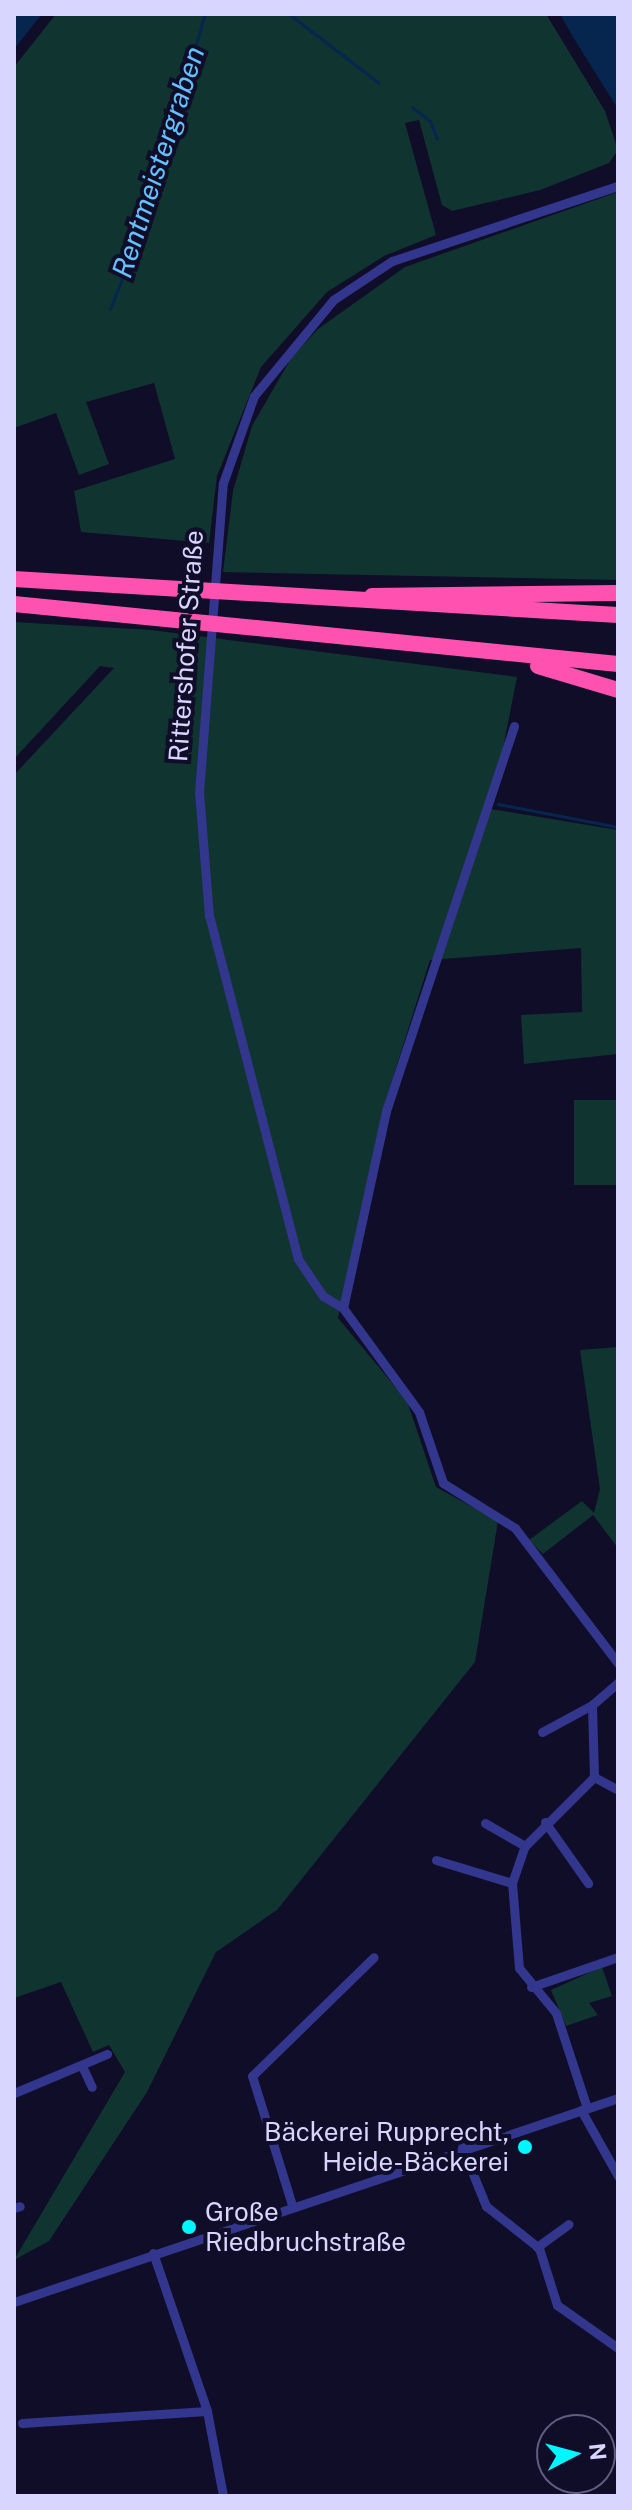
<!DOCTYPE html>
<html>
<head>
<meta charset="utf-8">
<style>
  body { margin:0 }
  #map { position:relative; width:632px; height:2510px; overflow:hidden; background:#100d29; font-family:"Public Sans",sans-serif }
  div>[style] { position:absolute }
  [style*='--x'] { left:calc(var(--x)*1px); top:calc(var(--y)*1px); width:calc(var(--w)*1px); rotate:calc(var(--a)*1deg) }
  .green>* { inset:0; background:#103430; transform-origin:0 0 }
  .water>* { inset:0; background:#07264f }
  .stream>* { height:3px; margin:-1.5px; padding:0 1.5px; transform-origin:1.5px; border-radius:1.5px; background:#07264f }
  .street>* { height:9px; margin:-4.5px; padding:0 4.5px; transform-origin:4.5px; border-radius:4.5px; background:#33368d }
  .highway>* { height:16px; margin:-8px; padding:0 8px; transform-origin:8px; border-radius:8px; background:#ff51af }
  .dots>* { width:22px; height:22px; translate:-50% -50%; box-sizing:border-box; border:4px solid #100d29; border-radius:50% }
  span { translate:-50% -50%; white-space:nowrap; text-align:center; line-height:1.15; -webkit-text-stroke:8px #100d29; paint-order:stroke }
  .street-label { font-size:26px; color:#d8d6ff }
  .poi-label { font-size:26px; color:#d8d6ff }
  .right { translate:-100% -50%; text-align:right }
  .left { translate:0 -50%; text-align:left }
  .water-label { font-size:28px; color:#64c1ff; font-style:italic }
  .frame { position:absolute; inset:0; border:16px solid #d8d6ff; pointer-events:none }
  .north { position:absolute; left:536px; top:2414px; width:80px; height:80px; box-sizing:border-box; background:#100d29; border:2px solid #605d7f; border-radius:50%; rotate:84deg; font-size:22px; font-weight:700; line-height:32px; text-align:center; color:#d8d6ff }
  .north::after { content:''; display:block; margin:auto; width:28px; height:36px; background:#02f6ff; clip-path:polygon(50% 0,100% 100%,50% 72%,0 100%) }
</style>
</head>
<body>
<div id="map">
  <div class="green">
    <div style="clip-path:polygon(56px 14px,546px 14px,605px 111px,618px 150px,609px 163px,540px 190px,452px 211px,442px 205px,419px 120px,405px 123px,436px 235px,384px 256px,327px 292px,261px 367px,217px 476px,209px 543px,81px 532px,74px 491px,175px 459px,154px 383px,86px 402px,109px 464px,79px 475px,56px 413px,14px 428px,14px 67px)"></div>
    <div style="clip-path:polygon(618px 192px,618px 580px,223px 572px,233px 491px,252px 426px,293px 355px,318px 329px,405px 267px)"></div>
    <div style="clip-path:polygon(14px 622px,151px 630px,517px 677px,491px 809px,618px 830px,618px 1054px,524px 1064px,521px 1015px,582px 1012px,581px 948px,430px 960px,382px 1112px,338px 1318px,407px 1401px,436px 1487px,498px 1521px,475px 1662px,277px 1910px,216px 1952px,147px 2092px,49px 2241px,14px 2260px,125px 2072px,109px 2045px,93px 2052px,61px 1982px,14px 1998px,14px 775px,114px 668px,100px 666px,14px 759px)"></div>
    <div style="left:618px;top:1100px;width:85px;height:44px;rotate:90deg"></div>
    <div style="clip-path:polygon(618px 1347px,618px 1548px,593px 1515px,543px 1554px,529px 1540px,582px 1501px,594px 1513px,600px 1489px,580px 1350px)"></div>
    <div style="clip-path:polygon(602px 1967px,612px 1996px,589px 2003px,598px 2015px,566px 2026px,551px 1990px)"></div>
  </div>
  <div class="water">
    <div style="clip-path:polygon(14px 14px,42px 14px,14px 49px)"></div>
    <div style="clip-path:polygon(560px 14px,618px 14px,618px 109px,573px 37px)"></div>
  </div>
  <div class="stream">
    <div style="--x:289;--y:14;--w:113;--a:37.5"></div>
    <div style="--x:412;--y:107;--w:23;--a:38"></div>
    <div style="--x:430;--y:121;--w:19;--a:69"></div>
    <div style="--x:110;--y:309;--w:86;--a:-68.2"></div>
    <div style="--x:142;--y:229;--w:224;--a:-73.7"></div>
    <div style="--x:498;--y:804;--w:122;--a:10.9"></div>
  </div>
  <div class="street">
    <div style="--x:514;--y:726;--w:406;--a:108.4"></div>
    <div style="--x:386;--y:1111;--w:202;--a:102.3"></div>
    <div style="--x:343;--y:1308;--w:129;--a:53.8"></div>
    <div style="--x:419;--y:1412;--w:75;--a:71.3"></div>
    <div style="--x:443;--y:1483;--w:85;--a:32"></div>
    <div style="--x:515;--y:1528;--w:170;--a:52.7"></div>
    <div style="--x:343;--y:1308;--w:23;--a:-149"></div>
    <div style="--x:323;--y:1296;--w:45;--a:-124"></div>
    <div style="--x:298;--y:1259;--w:354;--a:-104.5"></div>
    <div style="--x:209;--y:916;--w:123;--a:-94.6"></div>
    <div style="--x:199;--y:793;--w:311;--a:-85.6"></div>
    <div style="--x:223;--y:483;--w:92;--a:-70.4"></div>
    <div style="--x:254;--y:396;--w:124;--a:-50.5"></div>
    <div style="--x:333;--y:300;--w:71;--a:-33.5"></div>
    <div style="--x:392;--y:261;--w:238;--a:-18.4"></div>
    <div style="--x:542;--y:1732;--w:57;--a:-28.4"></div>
    <div style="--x:594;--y:1777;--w:27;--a:28"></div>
    <div style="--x:545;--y:1822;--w:75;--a:54.8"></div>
    <div style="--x:485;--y:1823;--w:46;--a:29.9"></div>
    <div style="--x:436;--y:1860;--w:79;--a:16.8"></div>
    <div style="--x:531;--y:1987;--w:92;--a:-19"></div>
    <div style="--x:82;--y:2066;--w:23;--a:65"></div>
    <div style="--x:14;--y:2093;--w:101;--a:-22.8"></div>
    <div style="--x:587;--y:2108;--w:100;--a:-108.1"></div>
    <div style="--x:556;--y:2013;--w:58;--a:-129.4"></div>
    <div style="--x:519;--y:1968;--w:85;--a:-94.7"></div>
    <div style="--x:512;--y:1883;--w:39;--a:-71"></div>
    <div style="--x:525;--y:1846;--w:98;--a:-45"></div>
    <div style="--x:594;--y:1777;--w:72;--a:-91.6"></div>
    <div style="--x:592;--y:1705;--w:35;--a:-41"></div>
    <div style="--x:581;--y:2110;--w:76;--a:60.7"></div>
    <div style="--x:462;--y:2147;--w:64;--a:67.9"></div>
    <div style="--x:486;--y:2206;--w:68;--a:38.4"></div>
    <div style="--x:539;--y:2248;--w:60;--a:72.5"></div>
    <div style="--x:557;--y:2305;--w:75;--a:35.2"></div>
    <div style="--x:292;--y:2205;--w:135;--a:-107.2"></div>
    <div style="--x:252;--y:2076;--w:170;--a:-44.3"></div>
    <div style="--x:14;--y:2208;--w:6;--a:-18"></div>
    <div style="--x:537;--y:2247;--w:39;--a:-36"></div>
    <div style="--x:153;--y:2253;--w:167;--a:71.1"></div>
    <div style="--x:207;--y:2411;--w:86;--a:79.3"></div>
    <div style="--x:14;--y:2302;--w:638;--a:-18.66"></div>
    <div style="--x:22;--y:2423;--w:185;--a:-3.7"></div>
  </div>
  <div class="highway">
    <div style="--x:14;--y:579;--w:605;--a:3.41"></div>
    <div style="--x:372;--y:596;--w:246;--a:-0.7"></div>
    <div style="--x:14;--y:604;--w:607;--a:5.67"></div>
    <div style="--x:538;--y:666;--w:84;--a:16.7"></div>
  </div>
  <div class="dots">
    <div style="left:525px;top:2147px;background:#02f6ff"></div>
    <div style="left:189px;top:2227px;background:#02f6ff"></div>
  </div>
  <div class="street-label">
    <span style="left:186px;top:646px;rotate:-86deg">Rittershofer Straße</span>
  </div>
  <div class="poi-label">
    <span class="right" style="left:509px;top:2147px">Bäckerei Rupprecht,<br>Heide-Bäckerei</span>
    <span class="left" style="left:205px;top:2227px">Große<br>Riedbruchstraße</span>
  </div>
  <div class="water-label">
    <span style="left:158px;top:162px;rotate:-72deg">Rentmeistergraben</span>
  </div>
  <div class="frame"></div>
  <div class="north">N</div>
</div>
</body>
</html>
